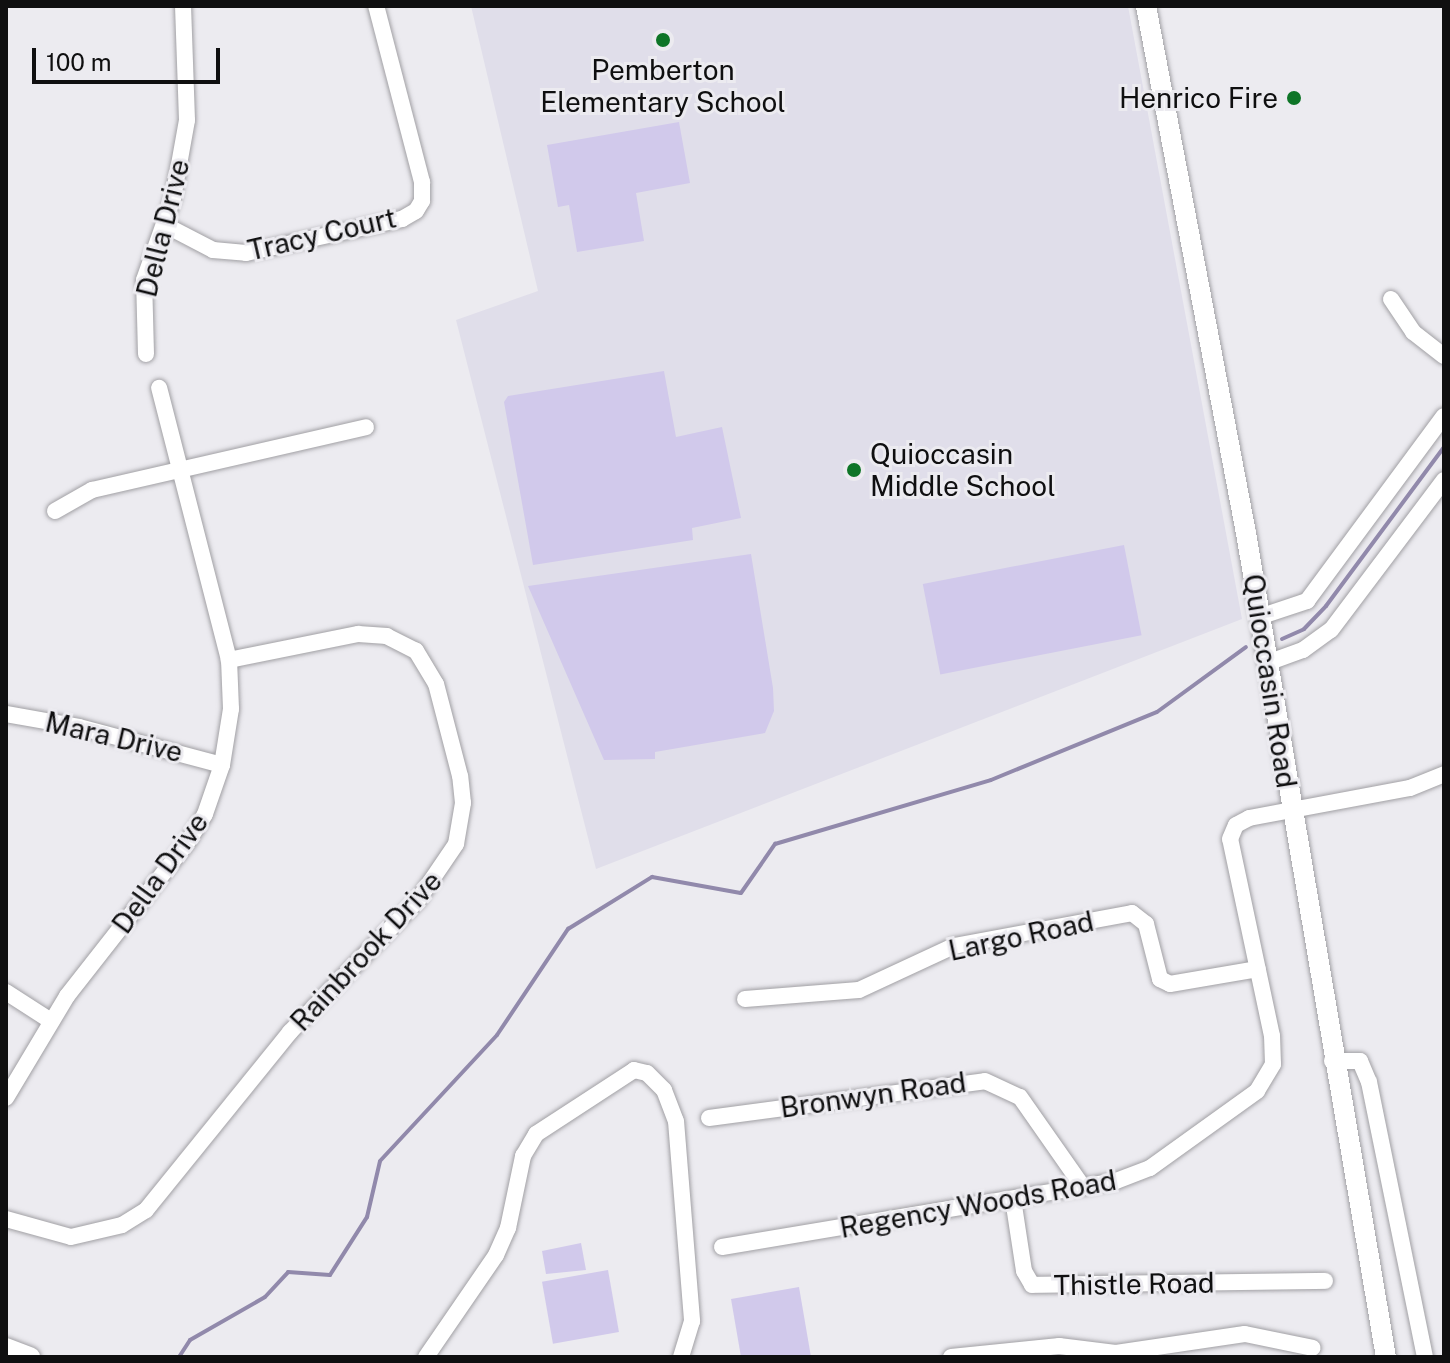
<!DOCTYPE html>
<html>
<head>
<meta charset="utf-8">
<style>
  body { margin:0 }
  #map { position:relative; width:1450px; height:1363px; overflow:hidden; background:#ecebf0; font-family:"Public Sans",sans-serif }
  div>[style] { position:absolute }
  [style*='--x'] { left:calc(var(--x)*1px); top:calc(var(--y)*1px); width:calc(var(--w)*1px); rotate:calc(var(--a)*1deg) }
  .built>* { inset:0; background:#e0deea }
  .green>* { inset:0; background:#d1c9eb; transform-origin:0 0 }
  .stream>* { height:4px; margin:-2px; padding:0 2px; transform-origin:2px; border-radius:2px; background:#9189ab }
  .roads { filter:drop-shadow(0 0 2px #a1a0a4) drop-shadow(0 0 2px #a1a0a4) }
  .minor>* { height:16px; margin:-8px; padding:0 8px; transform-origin:8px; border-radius:8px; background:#fff }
  .major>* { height:20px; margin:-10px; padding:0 10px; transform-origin:10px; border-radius:10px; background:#fff }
  .dots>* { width:22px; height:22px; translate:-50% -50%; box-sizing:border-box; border:4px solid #ecebf0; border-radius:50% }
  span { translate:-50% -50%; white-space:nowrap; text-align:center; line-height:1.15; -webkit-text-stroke:6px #ecebf0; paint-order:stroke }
  .poi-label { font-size:28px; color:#0f0f10 }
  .right { translate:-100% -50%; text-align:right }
  .left { translate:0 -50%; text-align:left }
  .street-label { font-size:28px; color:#0f0f10 }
  .frame { position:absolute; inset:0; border:8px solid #0f0f10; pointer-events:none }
  .scale { position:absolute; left:32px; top:48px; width:188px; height:36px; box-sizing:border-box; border:4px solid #0f0f10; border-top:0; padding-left:10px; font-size:24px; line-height:28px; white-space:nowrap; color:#0f0f10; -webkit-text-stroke:6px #ecebf0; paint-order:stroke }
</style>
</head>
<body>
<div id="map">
  <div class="built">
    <div style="clip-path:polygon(471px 6px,1128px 6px,1242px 619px,596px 869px,456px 320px,538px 291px)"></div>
  </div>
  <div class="green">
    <div style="clip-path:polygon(679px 122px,690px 183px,636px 193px,644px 241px,577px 252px,569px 205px,558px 207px,547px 145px)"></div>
    <div style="clip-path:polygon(664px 371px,676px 437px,722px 427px,741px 518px,692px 528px,693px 540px,533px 565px,504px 402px,508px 396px)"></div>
    <div style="left:1124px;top:545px;width:92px;height:205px;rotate:79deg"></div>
    <div style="clip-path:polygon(751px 554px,773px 688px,774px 711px,765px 733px,655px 752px,655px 759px,604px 760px,528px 586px)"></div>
    <div style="clip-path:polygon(581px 1243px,586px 1270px,546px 1274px,542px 1251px)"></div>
    <div style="left:608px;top:1270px;width:63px;height:67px;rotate:80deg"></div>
    <div style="clip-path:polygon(799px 1287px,811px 1357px,741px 1357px,731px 1299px)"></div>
  </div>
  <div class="stream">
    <div style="--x:1282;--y:639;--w:24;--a:-24"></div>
    <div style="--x:1304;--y:629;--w:32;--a:-46"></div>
    <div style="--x:1326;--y:606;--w:198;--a:-53.4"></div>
    <div style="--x:179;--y:1357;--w:20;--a:-57"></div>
    <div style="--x:190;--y:1340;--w:86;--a:-29.8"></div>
    <div style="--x:265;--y:1297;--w:34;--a:-47"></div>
    <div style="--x:288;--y:1272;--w:42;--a:4.1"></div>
    <div style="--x:330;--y:1275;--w:69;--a:-57.5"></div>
    <div style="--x:367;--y:1217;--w:57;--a:-76.9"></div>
    <div style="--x:380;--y:1161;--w:172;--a:-47.1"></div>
    <div style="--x:497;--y:1035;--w:128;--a:-56.2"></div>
    <div style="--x:568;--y:929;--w:99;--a:-31.8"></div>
    <div style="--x:652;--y:877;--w:90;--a:10.2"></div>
    <div style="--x:741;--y:893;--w:60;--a:-55.2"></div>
    <div style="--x:775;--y:844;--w:225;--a:-16.5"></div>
    <div style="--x:991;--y:780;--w:179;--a:-22.3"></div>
    <div style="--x:1157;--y:712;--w:110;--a:-36.1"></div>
  </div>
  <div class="roads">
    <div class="minor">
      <div style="--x:165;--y:225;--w:54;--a:27.5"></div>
      <div style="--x:213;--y:250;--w:33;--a:5"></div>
      <div style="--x:246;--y:253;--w:160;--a:-12.3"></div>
      <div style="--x:402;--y:219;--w:16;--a:-30"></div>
      <div style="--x:416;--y:211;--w:12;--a:-59"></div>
      <div style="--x:422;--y:201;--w:19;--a:-90"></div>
      <div style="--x:422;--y:182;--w:182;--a:-104.6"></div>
      <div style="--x:1391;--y:299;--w:40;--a:56"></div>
      <div style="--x:1413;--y:332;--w:39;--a:38"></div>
      <div style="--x:146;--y:354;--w:74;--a:-91.5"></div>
      <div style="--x:144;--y:280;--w:87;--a:-70.5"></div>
      <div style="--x:173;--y:198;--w:79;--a:-79.8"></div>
      <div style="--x:187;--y:120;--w:114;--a:-92"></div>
      <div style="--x:55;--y:511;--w:43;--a:-29.6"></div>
      <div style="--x:92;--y:490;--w:281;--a:-12.9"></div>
      <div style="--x:1259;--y:617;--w:51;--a:-18.4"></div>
      <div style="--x:1307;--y:601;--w:230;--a:-53.5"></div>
      <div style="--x:1267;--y:663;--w:38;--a:-20"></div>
      <div style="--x:1303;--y:650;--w:34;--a:-36"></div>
      <div style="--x:1331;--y:630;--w:188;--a:-53"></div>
      <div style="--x:6;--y:714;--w:74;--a:10.1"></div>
      <div style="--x:79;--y:727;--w:148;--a:14.9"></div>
      <div style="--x:6;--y:992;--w:54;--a:32.8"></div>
      <div style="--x:745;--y:999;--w:114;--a:-4.5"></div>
      <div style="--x:859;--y:990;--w:105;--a:-24.9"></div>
      <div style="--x:954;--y:946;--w:181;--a:-10.5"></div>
      <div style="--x:1132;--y:913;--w:18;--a:38"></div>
      <div style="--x:1146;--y:924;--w:57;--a:75.7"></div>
      <div style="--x:1160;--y:979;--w:11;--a:27"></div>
      <div style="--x:1170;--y:984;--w:89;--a:-9.7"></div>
      <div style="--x:1332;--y:1061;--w:28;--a:0"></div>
      <div style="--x:1360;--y:1061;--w:23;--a:67"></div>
      <div style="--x:1369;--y:1082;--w:281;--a:78.5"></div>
      <div style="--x:6;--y:1098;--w:119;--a:-59.1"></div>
      <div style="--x:67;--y:996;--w:194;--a:-51.9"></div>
      <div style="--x:187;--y:843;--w:34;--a:-58"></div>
      <div style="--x:205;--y:814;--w:52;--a:-70.9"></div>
      <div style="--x:222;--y:765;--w:57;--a:-80.9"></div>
      <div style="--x:231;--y:709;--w:49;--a:-92.3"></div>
      <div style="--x:229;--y:660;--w:281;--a:-104.4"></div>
      <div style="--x:709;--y:1118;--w:278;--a:-7.6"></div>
      <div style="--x:985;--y:1081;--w:38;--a:25"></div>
      <div style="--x:1020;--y:1097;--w:110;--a:55"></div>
      <div style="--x:1013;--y:1199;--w:73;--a:81.3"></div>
      <div style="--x:1024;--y:1271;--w:16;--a:60"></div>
      <div style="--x:1032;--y:1285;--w:293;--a:-0.8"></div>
      <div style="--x:6;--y:1219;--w:67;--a:15.5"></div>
      <div style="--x:71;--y:1237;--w:52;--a:-13.2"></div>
      <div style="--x:122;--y:1225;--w:28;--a:-32"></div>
      <div style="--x:146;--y:1210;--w:229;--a:-51"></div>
      <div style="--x:290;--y:1032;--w:184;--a:-45.9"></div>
      <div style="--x:418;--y:900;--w:68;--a:-55.8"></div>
      <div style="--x:456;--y:844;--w:42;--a:-80.3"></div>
      <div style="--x:463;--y:803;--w:27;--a:-96"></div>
      <div style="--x:460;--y:776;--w:95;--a:-104.6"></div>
      <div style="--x:436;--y:684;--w:39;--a:-121"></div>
      <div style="--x:416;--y:651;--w:33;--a:-153"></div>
      <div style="--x:387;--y:636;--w:29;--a:-176"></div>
      <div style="--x:358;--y:634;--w:132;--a:168.6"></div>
      <div style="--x:722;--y:1247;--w:399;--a:-9.5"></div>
      <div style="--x:1116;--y:1181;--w:36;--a:-21"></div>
      <div style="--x:1150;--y:1168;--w:132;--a:-35.7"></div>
      <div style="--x:1257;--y:1091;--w:31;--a:-59"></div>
      <div style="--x:1273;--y:1064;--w:28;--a:-92"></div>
      <div style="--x:1272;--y:1036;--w:201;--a:-102"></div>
      <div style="--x:1230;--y:839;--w:15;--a:-67"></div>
      <div style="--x:1236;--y:825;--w:15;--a:-28"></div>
      <div style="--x:1249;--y:818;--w:164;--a:-10.6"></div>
      <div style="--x:1410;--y:788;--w:37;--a:-22"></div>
      <div style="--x:426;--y:1357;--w:124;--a:-55.5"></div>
      <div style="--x:496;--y:1255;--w:30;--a:-66"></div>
      <div style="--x:508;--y:1228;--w:74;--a:-78.2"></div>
      <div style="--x:523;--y:1156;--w:26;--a:-59"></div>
      <div style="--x:536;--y:1134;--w:117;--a:-33.1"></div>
      <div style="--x:634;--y:1070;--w:13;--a:13"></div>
      <div style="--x:647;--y:1073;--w:24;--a:45"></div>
      <div style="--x:664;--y:1090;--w:33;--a:69"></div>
      <div style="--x:676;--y:1121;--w:201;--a:85.4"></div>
      <div style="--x:692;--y:1321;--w:38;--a:107"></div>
      <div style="--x:951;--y:1357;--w:109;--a:-5.8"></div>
      <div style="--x:1059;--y:1346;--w:57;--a:7"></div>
      <div style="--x:1116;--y:1353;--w:130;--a:-8.4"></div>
      <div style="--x:1245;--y:1334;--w:69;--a:11.6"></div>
    </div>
    <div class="major">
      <div style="--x:1146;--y:6;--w:536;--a:79.26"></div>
      <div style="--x:1246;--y:533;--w:836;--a:80.36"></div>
      <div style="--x:6;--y:1348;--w:26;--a:21"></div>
    </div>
  </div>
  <div class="dots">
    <div style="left:663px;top:40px;background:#0e7527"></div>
    <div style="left:1294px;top:98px;background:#0e7527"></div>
    <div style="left:854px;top:470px;background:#0e7527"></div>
  </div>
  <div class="poi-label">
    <span style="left:663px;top:86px">Pemberton<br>Elementary School</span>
    <span class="right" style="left:1278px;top:98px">Henrico Fire</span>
    <span class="left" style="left:870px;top:470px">Quioccasin<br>Middle School</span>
  </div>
  <div class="street-label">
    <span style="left:163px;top:228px;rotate:-76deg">Della Drive</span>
    <span style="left:322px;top:234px;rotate:-13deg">Tracy Court</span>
    <span style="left:1270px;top:681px;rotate:81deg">Quioccasin Road</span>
    <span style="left:114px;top:737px;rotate:13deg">Mara Drive</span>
    <span style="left:160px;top:873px;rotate:-54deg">Della Drive</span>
    <span style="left:1021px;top:936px;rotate:-12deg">Largo Road</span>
    <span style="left:366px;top:951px;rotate:-47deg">Rainbrook Drive</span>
    <span style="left:873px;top:1095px;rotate:-8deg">Bronwyn Road</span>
    <span style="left:978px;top:1204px;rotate:-10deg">Regency Woods Road</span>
    <span style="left:1134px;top:1284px;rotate:-1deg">Thistle Road</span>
  </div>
  <div class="frame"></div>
  <div class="scale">100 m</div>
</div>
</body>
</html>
